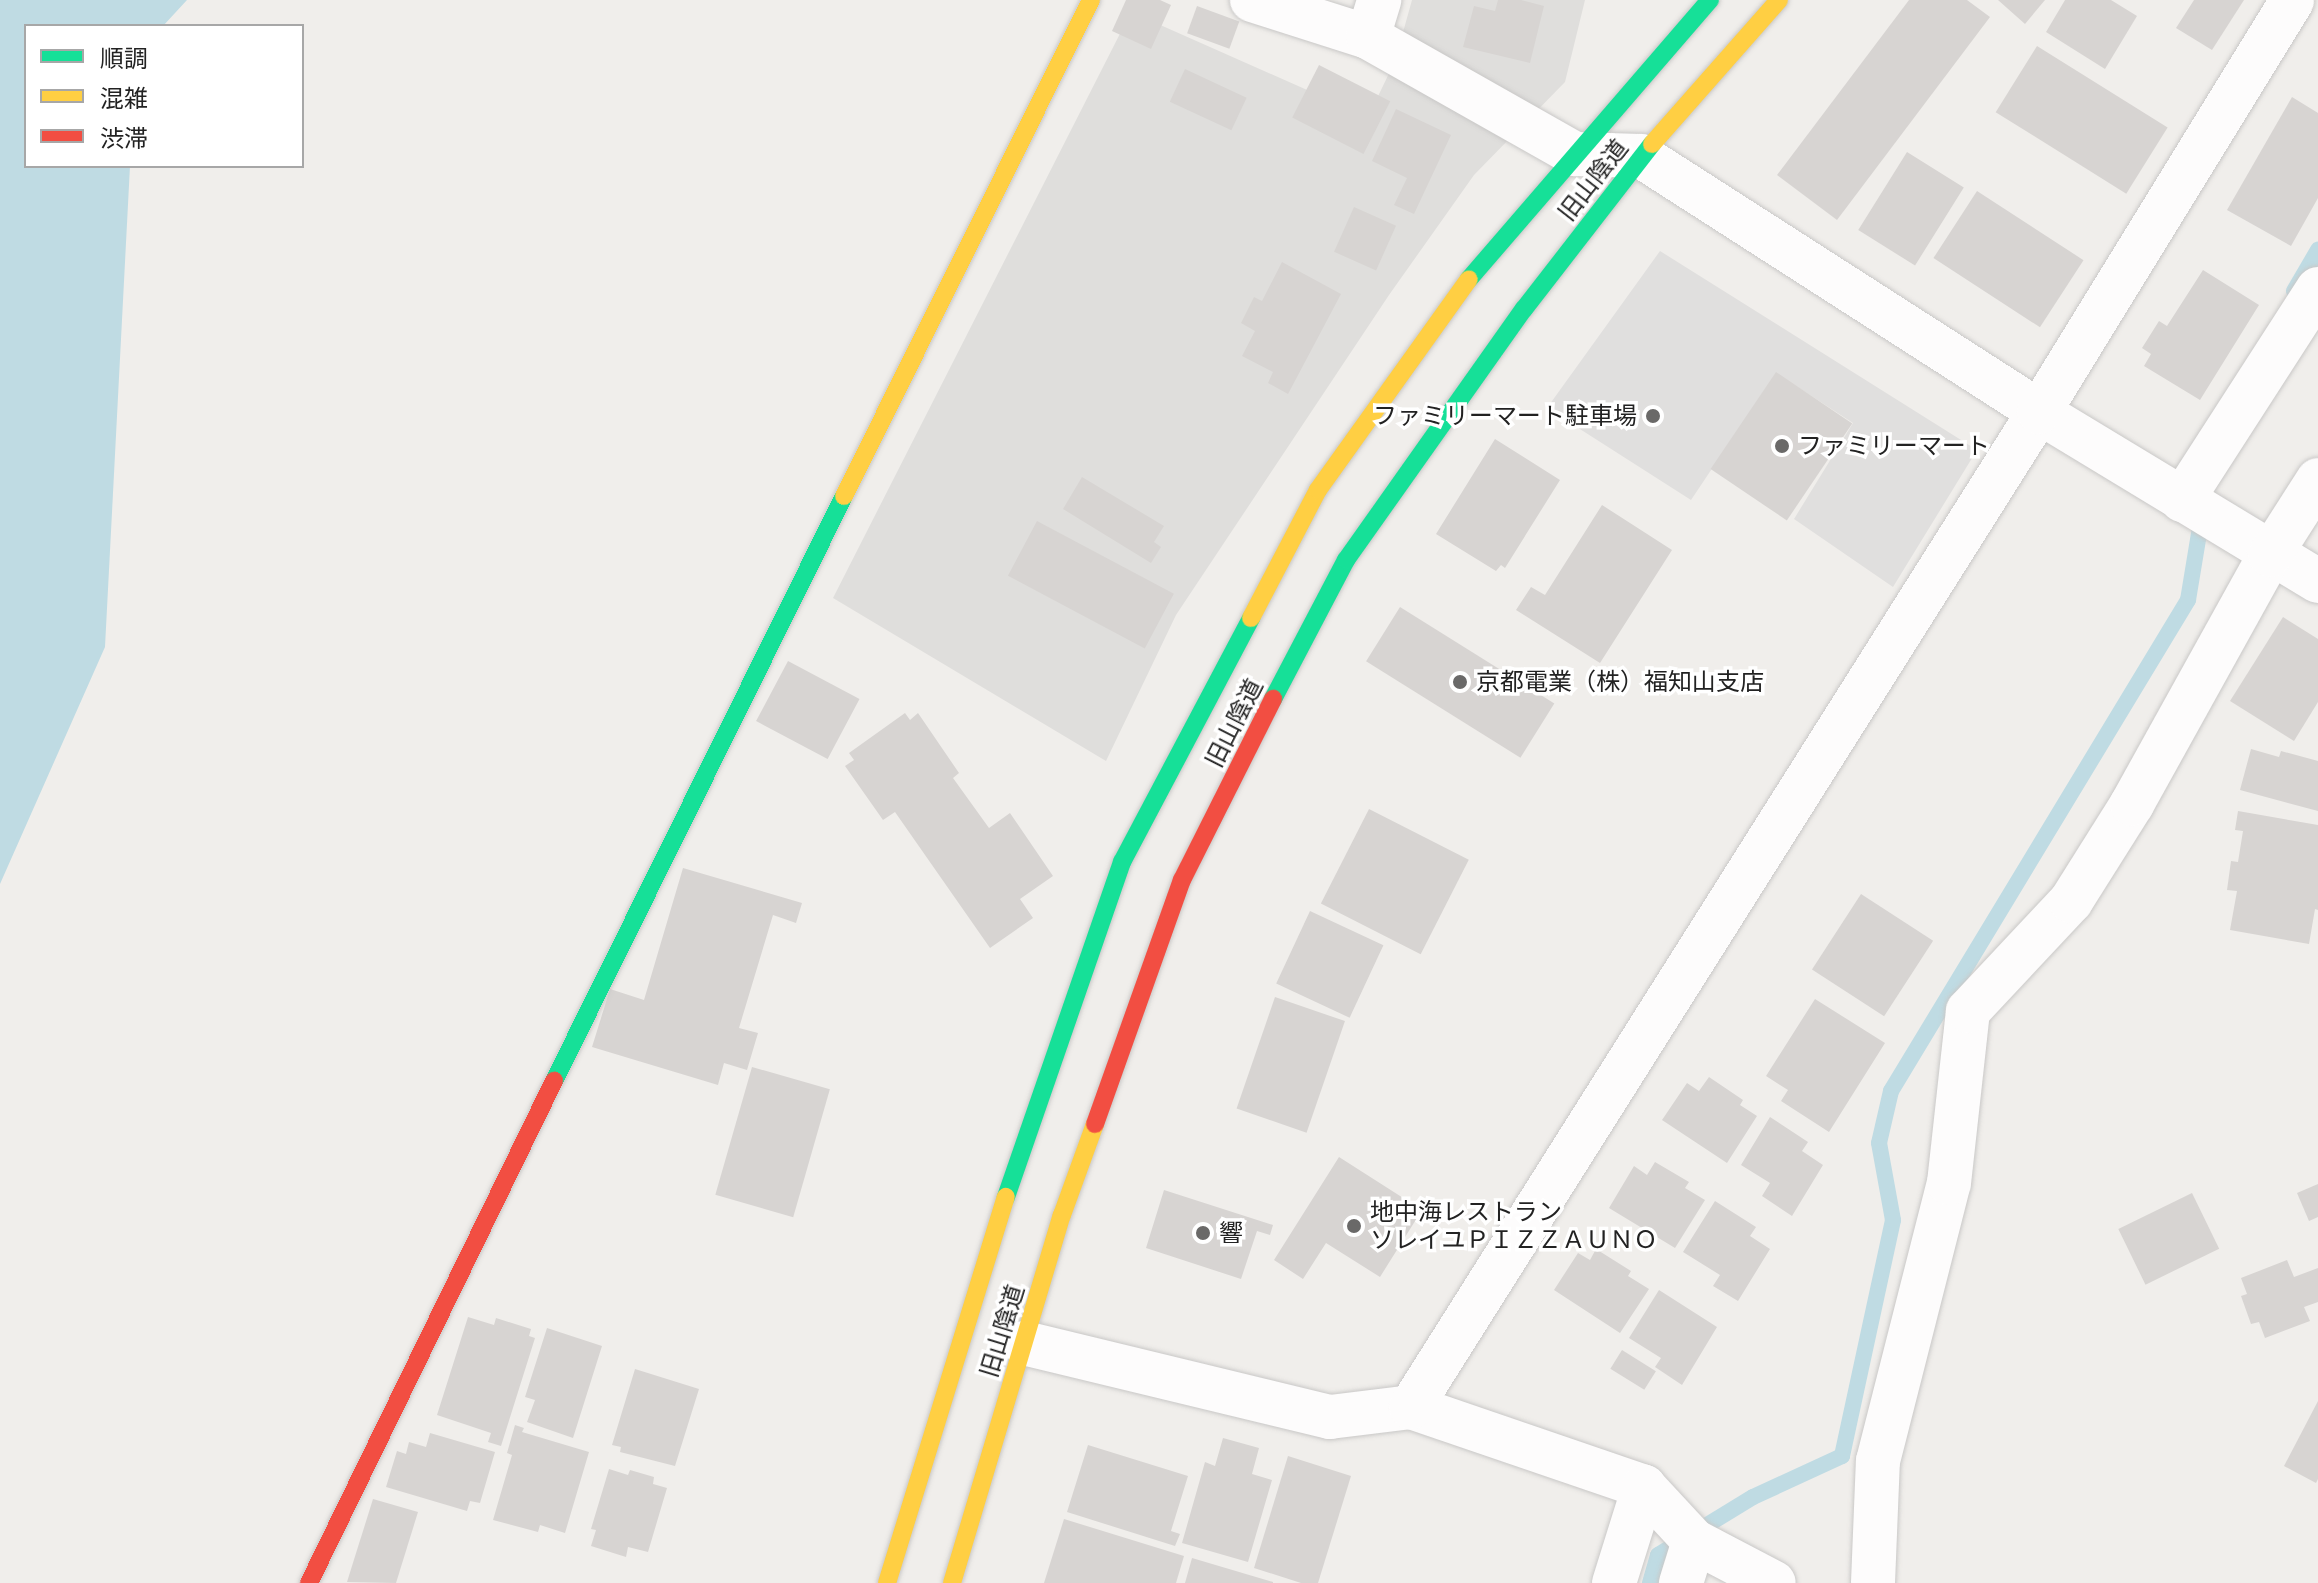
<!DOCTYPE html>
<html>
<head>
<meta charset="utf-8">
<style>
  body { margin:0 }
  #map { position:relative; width:2318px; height:1583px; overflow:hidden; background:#f0eeeb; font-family:Raleway,"Noto Sans JP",sans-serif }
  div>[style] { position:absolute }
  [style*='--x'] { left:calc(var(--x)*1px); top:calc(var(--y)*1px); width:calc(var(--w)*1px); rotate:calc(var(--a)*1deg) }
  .residential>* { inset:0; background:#dfdedc }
  .parking>* { inset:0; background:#e0dfde }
  .water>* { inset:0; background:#bfdbe3 }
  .stream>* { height:16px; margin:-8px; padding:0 8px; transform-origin:8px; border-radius:8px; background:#bfdbe3 }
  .building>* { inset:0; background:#d7d4d2; transform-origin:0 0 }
  .roads { filter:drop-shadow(0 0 2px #c9c8c7) drop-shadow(0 0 2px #c9c8c7) }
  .street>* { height:44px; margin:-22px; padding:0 22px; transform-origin:22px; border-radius:22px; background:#fdfcfc }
  .fast>* { height:18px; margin:-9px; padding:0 9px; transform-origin:9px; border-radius:9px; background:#16e098 }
  .slow>* { height:18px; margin:-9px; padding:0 9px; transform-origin:9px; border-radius:9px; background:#ffcf43 }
  .jam>* { height:18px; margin:-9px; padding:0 9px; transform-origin:9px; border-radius:9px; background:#f24e42 }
  .dots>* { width:22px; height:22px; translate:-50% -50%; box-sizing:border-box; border:4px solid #fff; border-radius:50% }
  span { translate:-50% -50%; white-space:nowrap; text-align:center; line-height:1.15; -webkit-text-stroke:7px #fff; paint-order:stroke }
  .street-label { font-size:24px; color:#222 }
  .poi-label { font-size:24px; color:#222 }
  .right { translate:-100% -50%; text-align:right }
  .left { translate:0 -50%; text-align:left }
  .legend { position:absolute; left:24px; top:24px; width:280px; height:144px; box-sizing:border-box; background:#fff; border:2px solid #a7a7a7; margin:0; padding:10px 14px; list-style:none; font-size:24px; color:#222 }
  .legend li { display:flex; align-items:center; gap:16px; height:40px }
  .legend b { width:40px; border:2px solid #a7a7a7 }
</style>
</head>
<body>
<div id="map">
  <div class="residential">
    <div style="clip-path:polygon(1412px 0,1585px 0,1565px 82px,1474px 175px,1389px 295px,1176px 615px,1106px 761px,833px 598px,1131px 12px,1368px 117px,1395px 61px)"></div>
  </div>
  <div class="parking">
    <div style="clip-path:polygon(1660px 251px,1977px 450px,1893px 587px,1794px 519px,1853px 423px,1776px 373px,1691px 500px,1547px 408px)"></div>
  </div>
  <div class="water">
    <div style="clip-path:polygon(0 0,187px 0,163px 26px,26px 26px,26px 166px,130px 166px,105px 647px,0 884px)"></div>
  </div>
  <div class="stream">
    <div style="--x:2294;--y:291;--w:48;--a:-59.7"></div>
    <div style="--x:1650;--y:1583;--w:29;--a:-74"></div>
    <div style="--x:1658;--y:1555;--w:111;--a:-31.4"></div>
    <div style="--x:1753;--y:1497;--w:98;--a:-24.7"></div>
    <div style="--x:1842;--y:1456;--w:241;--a:-77.8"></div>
    <div style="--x:1893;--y:1220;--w:78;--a:-100.3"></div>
    <div style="--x:1879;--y:1143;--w:53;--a:-77"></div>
    <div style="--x:1891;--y:1091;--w:574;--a:-58.83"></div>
    <div style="--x:2188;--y:600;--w:86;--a:-80.6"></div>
  </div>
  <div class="building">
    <div style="clip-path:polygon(1126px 0,1160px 0,1171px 5px,1151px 49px,1112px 31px)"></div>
    <div style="clip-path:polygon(1498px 0,1521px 0,1544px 6px,1530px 63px,1463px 47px,1474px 6px,1495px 11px)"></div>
    <div style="clip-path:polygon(1909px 0,1967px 0,1990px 17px,1837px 220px,1777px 175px)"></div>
    <div style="clip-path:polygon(1998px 0,2045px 0,2025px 24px)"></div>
    <div style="clip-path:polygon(2065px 0,2111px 0,2137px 16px,2105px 69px,2046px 32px)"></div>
    <div style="clip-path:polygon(2194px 0,2244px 0,2212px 50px,2176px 28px)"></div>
    <div style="left:1197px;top:6px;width:45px;height:29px;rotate:20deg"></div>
    <div style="left:2037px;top:46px;width:154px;height:78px;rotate:32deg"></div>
    <div style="left:1319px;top:65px;width:80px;height:59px;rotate:27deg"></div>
    <div style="left:1185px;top:69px;width:68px;height:36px;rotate:25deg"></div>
    <div style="clip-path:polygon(2292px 97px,2318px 113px,2318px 198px,2291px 246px,2227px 210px)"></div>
    <div style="clip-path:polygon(1396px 109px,1451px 135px,1414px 214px,1394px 205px,1407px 178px,1372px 161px)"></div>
    <div style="left:1907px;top:152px;width:67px;height:92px;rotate:32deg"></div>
    <div style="left:1977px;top:191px;width:127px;height:80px;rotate:33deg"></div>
    <div style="left:1354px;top:207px;width:46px;height:49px;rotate:24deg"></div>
    <div style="clip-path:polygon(1282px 262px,1341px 294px,1288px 394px,1268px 383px,1273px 372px,1242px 356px,1255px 331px,1241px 323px,1254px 297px,1262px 301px)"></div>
    <div style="clip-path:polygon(2203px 270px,2259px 305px,2200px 400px,2144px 366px,2151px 354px,2142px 348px,2159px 321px,2167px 326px)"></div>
    <div style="left:1776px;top:372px;width:92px;height:117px;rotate:34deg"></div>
    <div style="clip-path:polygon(1495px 439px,1560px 480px,1505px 568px,1501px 565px,1496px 571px,1436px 534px)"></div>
    <div style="clip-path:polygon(1082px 477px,1164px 526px,1154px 542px,1161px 547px,1151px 563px,1063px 509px)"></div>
    <div style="clip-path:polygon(1602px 505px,1672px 550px,1600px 663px,1516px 610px,1531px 587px,1545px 595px)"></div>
    <div style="left:1037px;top:521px;width:155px;height:62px;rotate:28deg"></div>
    <div style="left:1400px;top:607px;width:182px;height:64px;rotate:32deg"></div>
    <div style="clip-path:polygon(2283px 617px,2318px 639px,2318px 702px,2294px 741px,2230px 701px)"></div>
    <div style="left:788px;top:661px;width:81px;height:68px;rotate:28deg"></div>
    <div style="clip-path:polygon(905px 713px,910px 720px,918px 713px,959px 773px,953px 778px,989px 828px,1010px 813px,1053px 876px,1020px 899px,1033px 918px,990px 948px,895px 812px,883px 820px,845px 766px,854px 760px,849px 753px)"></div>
    <div style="clip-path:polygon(2251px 749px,2279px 757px,2281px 751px,2318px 761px,2318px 811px,2240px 790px)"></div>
    <div style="left:1369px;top:809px;width:112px;height:106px;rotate:27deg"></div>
    <div style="clip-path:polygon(2238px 811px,2318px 825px,2318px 910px,2315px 909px,2309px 944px,2230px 930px,2237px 891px,2227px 890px,2231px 861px,2238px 862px,2243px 831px,2235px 830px)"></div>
    <div style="clip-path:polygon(683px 868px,802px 903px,796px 923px,773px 915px,739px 1028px,758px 1033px,747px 1070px,724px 1063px,718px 1085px,592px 1047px,610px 989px,644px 1000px)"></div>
    <div style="left:1861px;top:894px;width:86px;height:90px;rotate:33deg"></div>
    <div style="left:1310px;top:911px;width:81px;height:80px;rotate:25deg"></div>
    <div style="left:1275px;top:997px;width:74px;height:118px;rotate:19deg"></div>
    <div style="clip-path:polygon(1815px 999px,1885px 1043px,1829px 1132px,1781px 1101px,1788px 1090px,1766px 1076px)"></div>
    <div style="left:752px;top:1067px;width:81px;height:133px;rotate:16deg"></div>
    <div style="clip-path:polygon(1709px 1077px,1743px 1100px,1740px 1105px,1757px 1116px,1727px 1163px,1662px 1120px,1687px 1083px,1699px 1091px)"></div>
    <div style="clip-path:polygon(1770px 1117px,1808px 1142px,1802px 1151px,1823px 1165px,1792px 1216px,1762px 1196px,1770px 1183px,1741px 1165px)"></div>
    <div style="clip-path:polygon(1339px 1157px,1422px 1210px,1380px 1277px,1326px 1243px,1303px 1279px,1274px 1260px)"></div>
    <div style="clip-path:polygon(1655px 1162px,1689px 1182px,1685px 1188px,1705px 1200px,1675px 1248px,1609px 1208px,1634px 1166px,1647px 1175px)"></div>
    <div style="clip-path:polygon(2318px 1184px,2318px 1217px,2309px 1221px,2297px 1193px)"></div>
    <div style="clip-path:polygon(1164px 1190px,1273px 1225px,1270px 1235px,1257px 1231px,1241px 1279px,1146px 1248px)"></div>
    <div style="left:2192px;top:1193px;width:62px;height:82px;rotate:64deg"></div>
    <div style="clip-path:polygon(1715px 1201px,1756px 1227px,1750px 1236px,1770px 1249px,1738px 1301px,1713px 1286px,1720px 1275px,1683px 1252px)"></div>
    <div style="clip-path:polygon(1596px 1249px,1631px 1271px,1628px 1276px,1649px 1289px,1620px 1333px,1554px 1290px,1578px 1253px,1590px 1260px)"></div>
    <div style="clip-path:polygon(2287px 1260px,2294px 1277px,2318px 1268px,2318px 1302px,2304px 1307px,2310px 1321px,2265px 1338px,2259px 1322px,2251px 1324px,2241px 1296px,2247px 1294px,2241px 1278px)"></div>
    <div style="clip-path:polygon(1659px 1290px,1717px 1327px,1682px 1385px,1655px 1367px,1661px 1358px,1629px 1338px)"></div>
    <div style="clip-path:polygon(468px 1317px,494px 1325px,496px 1318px,531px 1329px,529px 1336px,535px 1338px,501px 1446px,488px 1442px,491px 1433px,437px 1415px)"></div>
    <div style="clip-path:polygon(547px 1328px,602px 1346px,573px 1438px,527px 1422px,535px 1400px,525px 1397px)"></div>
    <div style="left:1622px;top:1350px;width:40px;height:22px;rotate:32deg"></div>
    <div style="clip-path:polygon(635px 1369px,699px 1389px,675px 1466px,620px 1452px,621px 1447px,612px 1445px)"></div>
    <div style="clip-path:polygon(2318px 1401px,2318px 1479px,2316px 1483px,2284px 1466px)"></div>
    <div style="clip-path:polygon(515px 1425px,524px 1428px,522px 1432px,589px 1452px,565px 1533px,540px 1525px,538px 1532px,493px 1520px,512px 1455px,507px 1453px)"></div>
    <div style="clip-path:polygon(430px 1433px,495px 1452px,480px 1503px,470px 1501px,467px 1511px,386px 1487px,397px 1451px,406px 1454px,409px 1442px,426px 1447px)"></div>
    <div style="clip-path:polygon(1223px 1438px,1259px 1448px,1252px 1474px,1272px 1480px,1248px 1562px,1182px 1543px,1205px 1462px,1215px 1466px)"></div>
    <div style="clip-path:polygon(1088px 1445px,1188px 1476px,1171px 1531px,1180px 1534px,1175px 1546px,1067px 1512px)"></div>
    <div style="clip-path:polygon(1288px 1456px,1351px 1476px,1318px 1583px,1301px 1583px,1254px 1568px)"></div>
    <div style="clip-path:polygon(609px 1469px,628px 1475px,630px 1470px,654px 1477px,653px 1484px,667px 1488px,648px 1552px,628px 1547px,626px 1557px,591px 1546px,596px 1530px,591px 1529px)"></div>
    <div style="clip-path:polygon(373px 1499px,418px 1512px,396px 1583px,347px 1582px)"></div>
    <div style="clip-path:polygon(1064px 1519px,1184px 1556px,1176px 1583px,1044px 1583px)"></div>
    <div style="clip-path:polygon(1192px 1558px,1273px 1582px,1273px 1583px,1185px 1583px)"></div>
  </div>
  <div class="roads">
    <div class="street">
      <div style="--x:1252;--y:0;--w:122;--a:17.7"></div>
      <div style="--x:1368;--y:37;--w:238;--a:29.5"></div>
      <div style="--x:1575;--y:154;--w:66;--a:1.7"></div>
      <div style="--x:1641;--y:156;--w:473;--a:32.7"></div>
      <div style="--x:2039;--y:412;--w:326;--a:31.2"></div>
      <div style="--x:1368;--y:37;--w:39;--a:-73"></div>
      <div style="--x:2182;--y:500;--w:251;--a:-57.2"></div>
      <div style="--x:1024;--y:1343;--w:315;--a:13.6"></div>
      <div style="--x:1330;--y:1417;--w:82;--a:-7"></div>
      <div style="--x:1411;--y:1407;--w:246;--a:18.9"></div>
      <div style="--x:1644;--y:1487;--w:74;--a:47.2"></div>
      <div style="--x:1694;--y:1541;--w:90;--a:27.7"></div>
      <div style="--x:1411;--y:1407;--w:1177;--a:-57.74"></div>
      <div style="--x:2039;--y:412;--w:483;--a:-58.4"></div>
      <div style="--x:1614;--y:1583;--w:101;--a:-72.6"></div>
      <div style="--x:1681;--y:1583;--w:44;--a:-72.8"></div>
      <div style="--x:1873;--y:1583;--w:122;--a:-87.7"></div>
      <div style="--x:1878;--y:1461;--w:287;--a:-75.7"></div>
      <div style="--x:1949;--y:1183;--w:173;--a:-83.7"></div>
      <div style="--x:1968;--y:1011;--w:151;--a:-46.9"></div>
      <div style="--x:2071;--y:901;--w:115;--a:-57.8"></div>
      <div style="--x:2132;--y:804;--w:285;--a:-61"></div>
      <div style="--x:2270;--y:555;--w:89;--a:-57.4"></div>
    </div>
    <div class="fast">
      <div style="--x:1469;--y:279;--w:369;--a:-49.2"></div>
      <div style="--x:1273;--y:699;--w:157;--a:-62.3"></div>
      <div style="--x:1346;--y:560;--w:308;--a:-54.7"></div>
      <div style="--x:1524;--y:309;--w:209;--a:-52.2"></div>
      <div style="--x:554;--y:1081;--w:653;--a:-63.63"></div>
      <div style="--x:1006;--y:1197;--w:355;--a:-70.9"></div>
      <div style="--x:1122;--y:862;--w:276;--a:-62.1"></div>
    </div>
    <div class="slow">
      <div style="--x:1652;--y:144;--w:192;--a:-48.6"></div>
      <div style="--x:844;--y:496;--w:554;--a:-63.53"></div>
      <div style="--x:1251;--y:618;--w:144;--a:-62.4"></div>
      <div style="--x:1318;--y:490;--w:259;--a:-54.4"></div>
      <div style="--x:887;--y:1583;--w:404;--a:-72.9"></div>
      <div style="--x:952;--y:1583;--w:384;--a:-73.4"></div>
      <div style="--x:1062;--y:1215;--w:97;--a:-70.1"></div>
    </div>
    <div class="jam">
      <div style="--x:1095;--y:1124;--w:259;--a:-70.4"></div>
      <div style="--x:1182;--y:880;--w:203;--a:-63.3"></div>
      <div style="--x:309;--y:1583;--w:559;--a:-63.99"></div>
    </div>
  </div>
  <div class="dots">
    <div style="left:1653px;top:416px;background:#6a6968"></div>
    <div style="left:1782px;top:446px;background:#6a6968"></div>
    <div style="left:1460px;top:682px;background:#6a6968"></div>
    <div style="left:1354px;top:1226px;background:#6a6968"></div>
    <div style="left:1203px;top:1233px;background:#6a6968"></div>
  </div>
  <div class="street-label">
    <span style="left:1593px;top:180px;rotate:-52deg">旧山陰道</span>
    <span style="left:1234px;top:723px;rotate:-63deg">旧山陰道</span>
    <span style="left:1002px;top:1331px;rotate:-73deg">旧山陰道</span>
  </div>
  <div class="poi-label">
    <span class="right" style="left:1637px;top:416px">ファミリーマート駐車場</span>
    <span class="left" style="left:1798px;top:446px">ファミリーマート</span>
    <span class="left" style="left:1476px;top:682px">京都電業（株）福知山支店</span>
    <span class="left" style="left:1370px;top:1226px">地中海レストラン<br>ソレイユＰＩＺＺＡＵＮＯ</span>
    <span class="left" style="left:1219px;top:1233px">響</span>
  </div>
  <ul class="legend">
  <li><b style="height:10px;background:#16e098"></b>順調</li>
  <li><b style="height:10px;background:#ffcf43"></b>混雑</li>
  <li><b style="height:10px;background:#f24e42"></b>渋滞</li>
  </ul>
</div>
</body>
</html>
